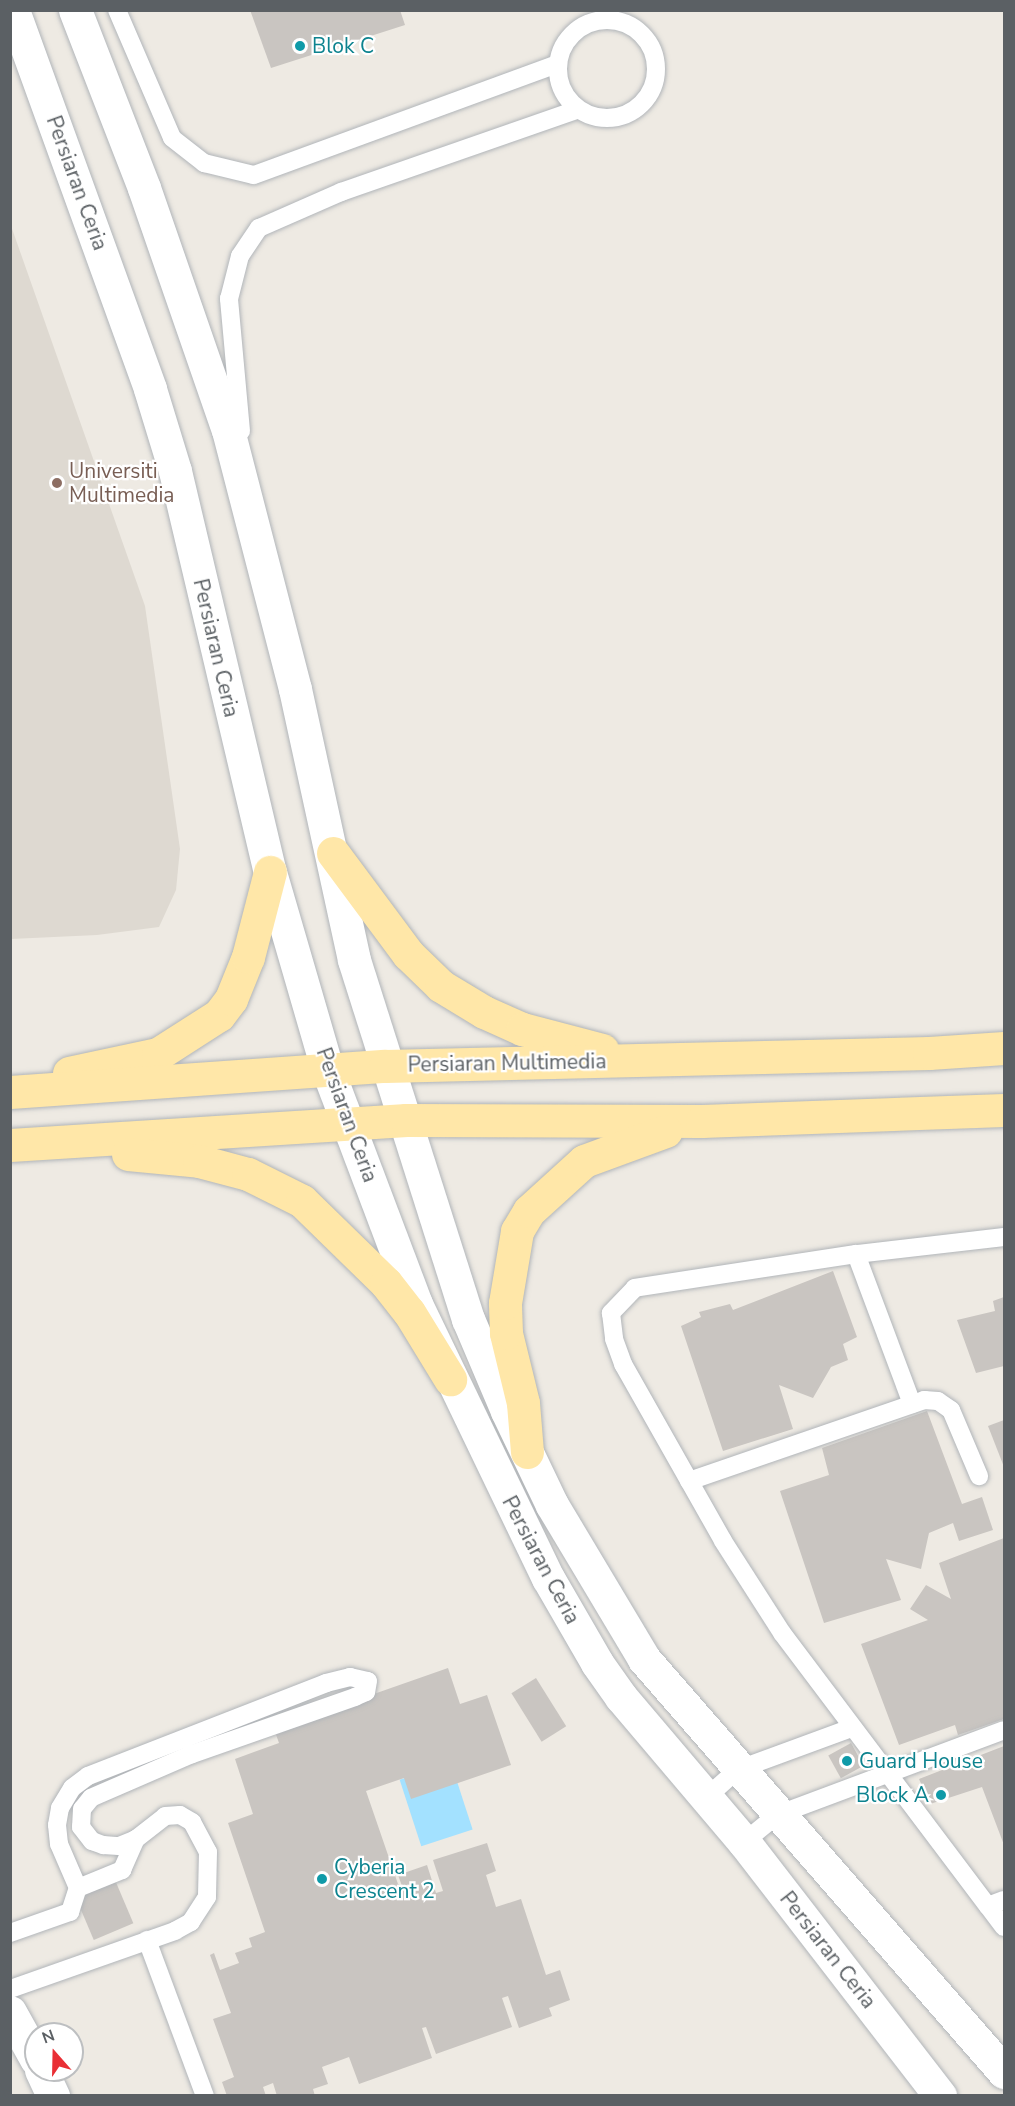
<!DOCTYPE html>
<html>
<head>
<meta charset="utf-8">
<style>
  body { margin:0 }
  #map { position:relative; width:1015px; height:2106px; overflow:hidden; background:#eeeae3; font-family:"Nunito Sans",sans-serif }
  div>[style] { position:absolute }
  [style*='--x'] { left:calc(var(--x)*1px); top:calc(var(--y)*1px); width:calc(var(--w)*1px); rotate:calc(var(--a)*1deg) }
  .education>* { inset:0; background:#ded9d1 }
  .water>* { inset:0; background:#a3e1ff; transform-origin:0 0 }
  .building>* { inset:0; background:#c9c5c1; transform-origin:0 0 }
  .roads { filter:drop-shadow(0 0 2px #b1b5b9) drop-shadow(0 0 2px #b1b5b9) }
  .service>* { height:18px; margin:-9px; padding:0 9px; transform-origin:9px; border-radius:9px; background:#fff }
  .service>.ring { margin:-9px; padding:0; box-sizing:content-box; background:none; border:18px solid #fff; border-radius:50% }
  .tertiary>* { height:33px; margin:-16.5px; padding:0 16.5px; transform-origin:16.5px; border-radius:16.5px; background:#fff }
  .primary>* { height:33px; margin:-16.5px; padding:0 16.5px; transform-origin:16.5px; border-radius:16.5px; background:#ffe7a8 }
  .dots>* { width:16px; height:16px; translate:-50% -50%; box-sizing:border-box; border:3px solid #fff; border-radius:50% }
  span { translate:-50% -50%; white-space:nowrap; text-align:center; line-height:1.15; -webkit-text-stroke:4.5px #fff; paint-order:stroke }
  .culture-label { font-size:21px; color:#0d838f }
  .left { translate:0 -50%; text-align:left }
  .right { translate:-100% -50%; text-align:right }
  .street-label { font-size:21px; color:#5b6064 }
  .education-label { font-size:21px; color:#785e54 }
  .frame { position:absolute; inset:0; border:12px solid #5b6064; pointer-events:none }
  .north { position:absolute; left:24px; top:2022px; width:60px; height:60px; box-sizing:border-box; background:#fff; border:2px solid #bdbfc1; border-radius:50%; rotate:340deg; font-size:16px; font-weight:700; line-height:24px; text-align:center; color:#5b6064 }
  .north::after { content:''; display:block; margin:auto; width:21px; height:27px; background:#e92f35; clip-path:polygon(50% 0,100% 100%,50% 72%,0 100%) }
</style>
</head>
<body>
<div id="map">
  <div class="education">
    <div style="clip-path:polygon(10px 223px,145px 606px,180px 849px,176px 890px,159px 927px,97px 935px,11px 939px)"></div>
  </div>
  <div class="water">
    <div style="left:451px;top:1763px;width:70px;height:54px;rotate:72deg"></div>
  </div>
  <div class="building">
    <div style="clip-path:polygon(250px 10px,400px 10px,405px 25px,271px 68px)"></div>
    <div style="clip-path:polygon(833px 1271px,857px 1337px,843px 1344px,848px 1360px,831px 1367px,813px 1398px,779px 1385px,793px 1429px,723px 1451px,681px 1326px,701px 1317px,699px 1312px,730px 1304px,733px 1310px)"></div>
    <div style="clip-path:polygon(1004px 1297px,1004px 1366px,976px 1373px,957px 1320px,995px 1311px,993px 1301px)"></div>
    <div style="clip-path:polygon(927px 1411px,962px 1504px,982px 1497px,993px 1530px,959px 1541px,953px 1523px,929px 1533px,921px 1569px,886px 1559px,901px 1600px,824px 1623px,780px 1491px,829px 1475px,822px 1448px)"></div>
    <div style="clip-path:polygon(1004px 1420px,1004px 1467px,988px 1426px)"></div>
    <div style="clip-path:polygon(1004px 1538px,1004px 1719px,958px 1735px,955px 1725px,899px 1745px,861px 1644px,928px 1620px,910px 1609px,926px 1585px,951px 1599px,939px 1563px)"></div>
    <div style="clip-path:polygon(448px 1668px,460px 1704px,487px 1695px,511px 1765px,411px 1799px,404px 1778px,366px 1791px,398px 1884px,402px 1886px,398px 1875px,427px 1865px,436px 1893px,443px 1891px,433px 1860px,487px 1843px,496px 1871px,486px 1875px,496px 1907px,521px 1899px,546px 1975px,560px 1970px,570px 2000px,549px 2008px,552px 2016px,519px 2028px,508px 1996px,502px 1998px,512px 2027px,436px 2054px,426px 2027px,422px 2028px,432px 2058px,359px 2084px,349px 2057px,322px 2067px,328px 2084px,313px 2089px,315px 2096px,277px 2096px,273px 2083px,263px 2087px,266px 2096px,227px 2096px,222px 2082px,234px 2077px,213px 2019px,231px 2013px,210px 1955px,214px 1953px,220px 1970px,239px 1963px,235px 1953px,252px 1947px,249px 1938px,265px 1932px,228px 1823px,253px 1814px,235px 1759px,279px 1743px,274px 1729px)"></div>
    <div style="left:536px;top:1678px;width:57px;height:29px;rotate:58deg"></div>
    <div style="left:851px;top:1743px;width:26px;height:26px;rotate:61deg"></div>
    <div style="clip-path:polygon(1004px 1746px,1004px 1845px,982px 1787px,930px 1804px,919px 1779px)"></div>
    <div style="left:115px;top:1880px;width:47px;height:43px;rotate:67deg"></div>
  </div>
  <div class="roads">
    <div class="service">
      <div style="--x:117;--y:10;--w:139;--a:66.7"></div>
      <div style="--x:172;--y:138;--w:41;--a:38"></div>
      <div style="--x:204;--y:163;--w:51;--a:13.5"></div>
      <div style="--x:254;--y:175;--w:323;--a:-20.1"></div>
      <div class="ring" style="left:558px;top:20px;width:80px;height:80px"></div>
      <div style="--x:241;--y:431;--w:133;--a:-95.2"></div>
      <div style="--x:229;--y:299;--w:44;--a:-75.7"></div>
      <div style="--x:240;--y:256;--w:34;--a:-56"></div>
      <div style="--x:259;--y:228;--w:90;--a:-23.7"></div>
      <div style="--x:341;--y:192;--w:250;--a:-19.2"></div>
      <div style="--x:1004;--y:1237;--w:149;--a:173.4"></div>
      <div style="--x:856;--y:1254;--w:224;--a:171.3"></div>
      <div style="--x:635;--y:1288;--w:35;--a:134"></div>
      <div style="--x:611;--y:1313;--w:26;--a:83"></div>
      <div style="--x:614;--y:1339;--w:27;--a:70"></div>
      <div style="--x:623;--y:1364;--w:203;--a:60.5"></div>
      <div style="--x:723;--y:1541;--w:109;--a:57.3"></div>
      <div style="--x:782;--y:1633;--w:342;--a:53"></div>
      <div style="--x:988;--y:1906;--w:17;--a:-21"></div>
      <div style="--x:856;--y:1254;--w:160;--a:69.5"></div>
      <div style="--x:689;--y:1481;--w:249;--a:-19"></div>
      <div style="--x:924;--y:1400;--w:14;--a:4"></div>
      <div style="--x:938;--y:1401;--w:16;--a:35"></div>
      <div style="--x:951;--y:1410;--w:72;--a:67"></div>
      <div style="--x:707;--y:1797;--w:40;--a:-42"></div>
      <div style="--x:737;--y:1770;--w:121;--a:-20.2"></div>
      <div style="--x:744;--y:1842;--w:43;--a:-39.3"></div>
      <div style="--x:777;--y:1815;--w:242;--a:-20.5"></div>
      <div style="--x:78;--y:1888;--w:48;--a:-22.2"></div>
      <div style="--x:122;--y:1870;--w:34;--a:-66"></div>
      <div style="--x:988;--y:1906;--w:26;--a:53"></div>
      <div style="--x:10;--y:1933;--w:64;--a:-19.3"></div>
      <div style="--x:70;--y:1912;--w:25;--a:-72"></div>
      <div style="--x:78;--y:1888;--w:48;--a:-113.4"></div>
      <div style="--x:59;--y:1844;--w:19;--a:-96"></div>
      <div style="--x:57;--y:1825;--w:17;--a:-80"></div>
      <div style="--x:60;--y:1808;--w:23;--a:-59"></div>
      <div style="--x:72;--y:1788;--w:20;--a:-37"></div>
      <div style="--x:88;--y:1776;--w:256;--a:-21.3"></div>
      <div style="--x:326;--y:1683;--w:25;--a:-14"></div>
      <div style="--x:350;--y:1677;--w:18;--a:13"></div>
      <div style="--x:368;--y:1681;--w:11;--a:100"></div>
      <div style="--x:366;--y:1692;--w:12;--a:156"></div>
      <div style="--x:355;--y:1697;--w:173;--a:160.7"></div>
      <div style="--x:192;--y:1754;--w:110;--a:156.5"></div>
      <div style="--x:91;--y:1798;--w:14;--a:129"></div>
      <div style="--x:82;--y:1809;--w:18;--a:93"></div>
      <div style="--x:81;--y:1827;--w:18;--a:52"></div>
      <div style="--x:92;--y:1841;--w:12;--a:20"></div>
      <div style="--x:103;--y:1845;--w:16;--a:4"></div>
      <div style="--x:119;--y:1846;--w:18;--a:-22"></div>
      <div style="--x:136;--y:1839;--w:37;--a:-38"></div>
      <div style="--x:165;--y:1816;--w:15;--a:-4"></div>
      <div style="--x:180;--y:1815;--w:14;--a:30"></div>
      <div style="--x:192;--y:1822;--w:34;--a:62"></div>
      <div style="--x:208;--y:1852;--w:45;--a:91.3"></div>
      <div style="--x:207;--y:1897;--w:30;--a:123"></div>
      <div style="--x:191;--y:1922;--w:18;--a:151"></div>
      <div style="--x:175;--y:1931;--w:175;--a:160.6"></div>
      <div style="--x:147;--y:1940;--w:166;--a:69.6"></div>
    </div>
    <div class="tertiary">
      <div style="--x:13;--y:10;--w:403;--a:70.1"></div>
      <div style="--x:150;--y:389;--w:86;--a:73"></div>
      <div style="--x:175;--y:471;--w:412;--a:76.7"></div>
      <div style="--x:270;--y:872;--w:207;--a:73.8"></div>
      <div style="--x:328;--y:1071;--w:249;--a:69.3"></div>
      <div style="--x:416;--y:1304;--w:304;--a:64.3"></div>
      <div style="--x:548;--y:1578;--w:98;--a:60"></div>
      <div style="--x:597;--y:1663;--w:42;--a:54.8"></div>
      <div style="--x:621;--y:1697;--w:190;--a:49.7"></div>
      <div style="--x:744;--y:1842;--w:321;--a:52.3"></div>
      <div style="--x:75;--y:10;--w:191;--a:68.8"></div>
      <div style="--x:144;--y:188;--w:256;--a:70.9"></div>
      <div style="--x:228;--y:430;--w:268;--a:75.5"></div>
      <div style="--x:295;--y:689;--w:277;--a:77.7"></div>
      <div style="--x:354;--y:960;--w:377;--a:72.4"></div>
      <div style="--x:468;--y:1319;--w:100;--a:67"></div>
      <div style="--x:507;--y:1411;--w:104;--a:64.4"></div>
      <div style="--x:552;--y:1505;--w:179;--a:59.1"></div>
      <div style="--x:644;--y:1659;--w:548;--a:48.92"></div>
      <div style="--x:10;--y:2012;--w:54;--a:61"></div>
      <div style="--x:41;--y:2070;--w:29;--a:65"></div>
    </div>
    <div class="primary">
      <div style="--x:333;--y:853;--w:126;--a:53.4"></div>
      <div style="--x:408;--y:954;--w:46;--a:44.1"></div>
      <div style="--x:441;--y:986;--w:50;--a:31.2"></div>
      <div style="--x:484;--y:1012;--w:42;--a:24.1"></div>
      <div style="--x:522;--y:1029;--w:83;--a:14.7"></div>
      <div style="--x:69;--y:1073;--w:91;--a:-12.1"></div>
      <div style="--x:158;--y:1054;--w:72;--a:-32.6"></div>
      <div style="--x:219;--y:1015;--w:20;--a:-53"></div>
      <div style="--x:231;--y:999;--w:45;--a:-68"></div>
      <div style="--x:248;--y:957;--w:88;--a:-75.5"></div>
      <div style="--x:10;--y:1092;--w:376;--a:-4"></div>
      <div style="--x:385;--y:1066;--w:544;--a:-1.37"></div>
      <div style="--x:929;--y:1053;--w:75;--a:-3.8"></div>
      <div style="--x:10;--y:1145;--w:397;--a:-3.6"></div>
      <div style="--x:406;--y:1120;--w:296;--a:0.2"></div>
      <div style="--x:702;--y:1121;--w:302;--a:-2.1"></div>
      <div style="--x:128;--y:1154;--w:71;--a:5.6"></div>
      <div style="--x:199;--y:1161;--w:51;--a:14.9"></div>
      <div style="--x:248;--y:1174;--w:60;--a:26.6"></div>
      <div style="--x:302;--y:1201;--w:117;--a:44.3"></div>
      <div style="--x:386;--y:1283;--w:37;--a:52"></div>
      <div style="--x:409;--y:1312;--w:79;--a:58.5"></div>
      <div style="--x:527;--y:1452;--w:49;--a:-94.7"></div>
      <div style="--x:523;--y:1403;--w:72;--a:-103.7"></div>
      <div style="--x:506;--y:1333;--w:30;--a:-92"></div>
      <div style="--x:505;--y:1303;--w:73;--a:-80.5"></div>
      <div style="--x:517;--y:1231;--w:23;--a:-59"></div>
      <div style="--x:529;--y:1211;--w:74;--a:-42.3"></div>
      <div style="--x:584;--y:1161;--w:87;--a:-20.1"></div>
    </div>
  </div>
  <div class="dots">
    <div style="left:300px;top:46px;background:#0f9aa8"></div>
    <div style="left:57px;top:483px;background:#8d6e63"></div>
    <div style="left:847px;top:1761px;background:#0f9aa8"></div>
    <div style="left:941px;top:1795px;background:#0f9aa8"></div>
    <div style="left:322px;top:1879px;background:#0f9aa8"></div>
  </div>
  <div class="culture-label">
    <span class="left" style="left:312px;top:46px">Blok C</span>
    <span class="left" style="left:859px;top:1761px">Guard House</span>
    <span class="right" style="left:929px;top:1795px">Block A</span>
    <span class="left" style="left:334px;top:1879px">Cyberia<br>Crescent 2</span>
  </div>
  <div class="street-label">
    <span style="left:77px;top:183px;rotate:70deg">Persiaran Ceria</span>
    <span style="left:216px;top:648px;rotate:77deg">Persiaran Ceria</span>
    <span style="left:507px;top:1063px;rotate:-1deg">Persiaran Multimedia</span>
    <span style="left:347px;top:1115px;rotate:70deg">Persiaran Ceria</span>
    <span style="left:541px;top:1560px;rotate:62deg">Persiaran Ceria</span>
    <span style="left:828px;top:1950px;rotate:52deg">Persiaran Ceria</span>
  </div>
  <div class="education-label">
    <span class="left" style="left:69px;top:483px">Universiti<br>Multimedia</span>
  </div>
  <div class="frame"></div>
  <div class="north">N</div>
</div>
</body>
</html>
